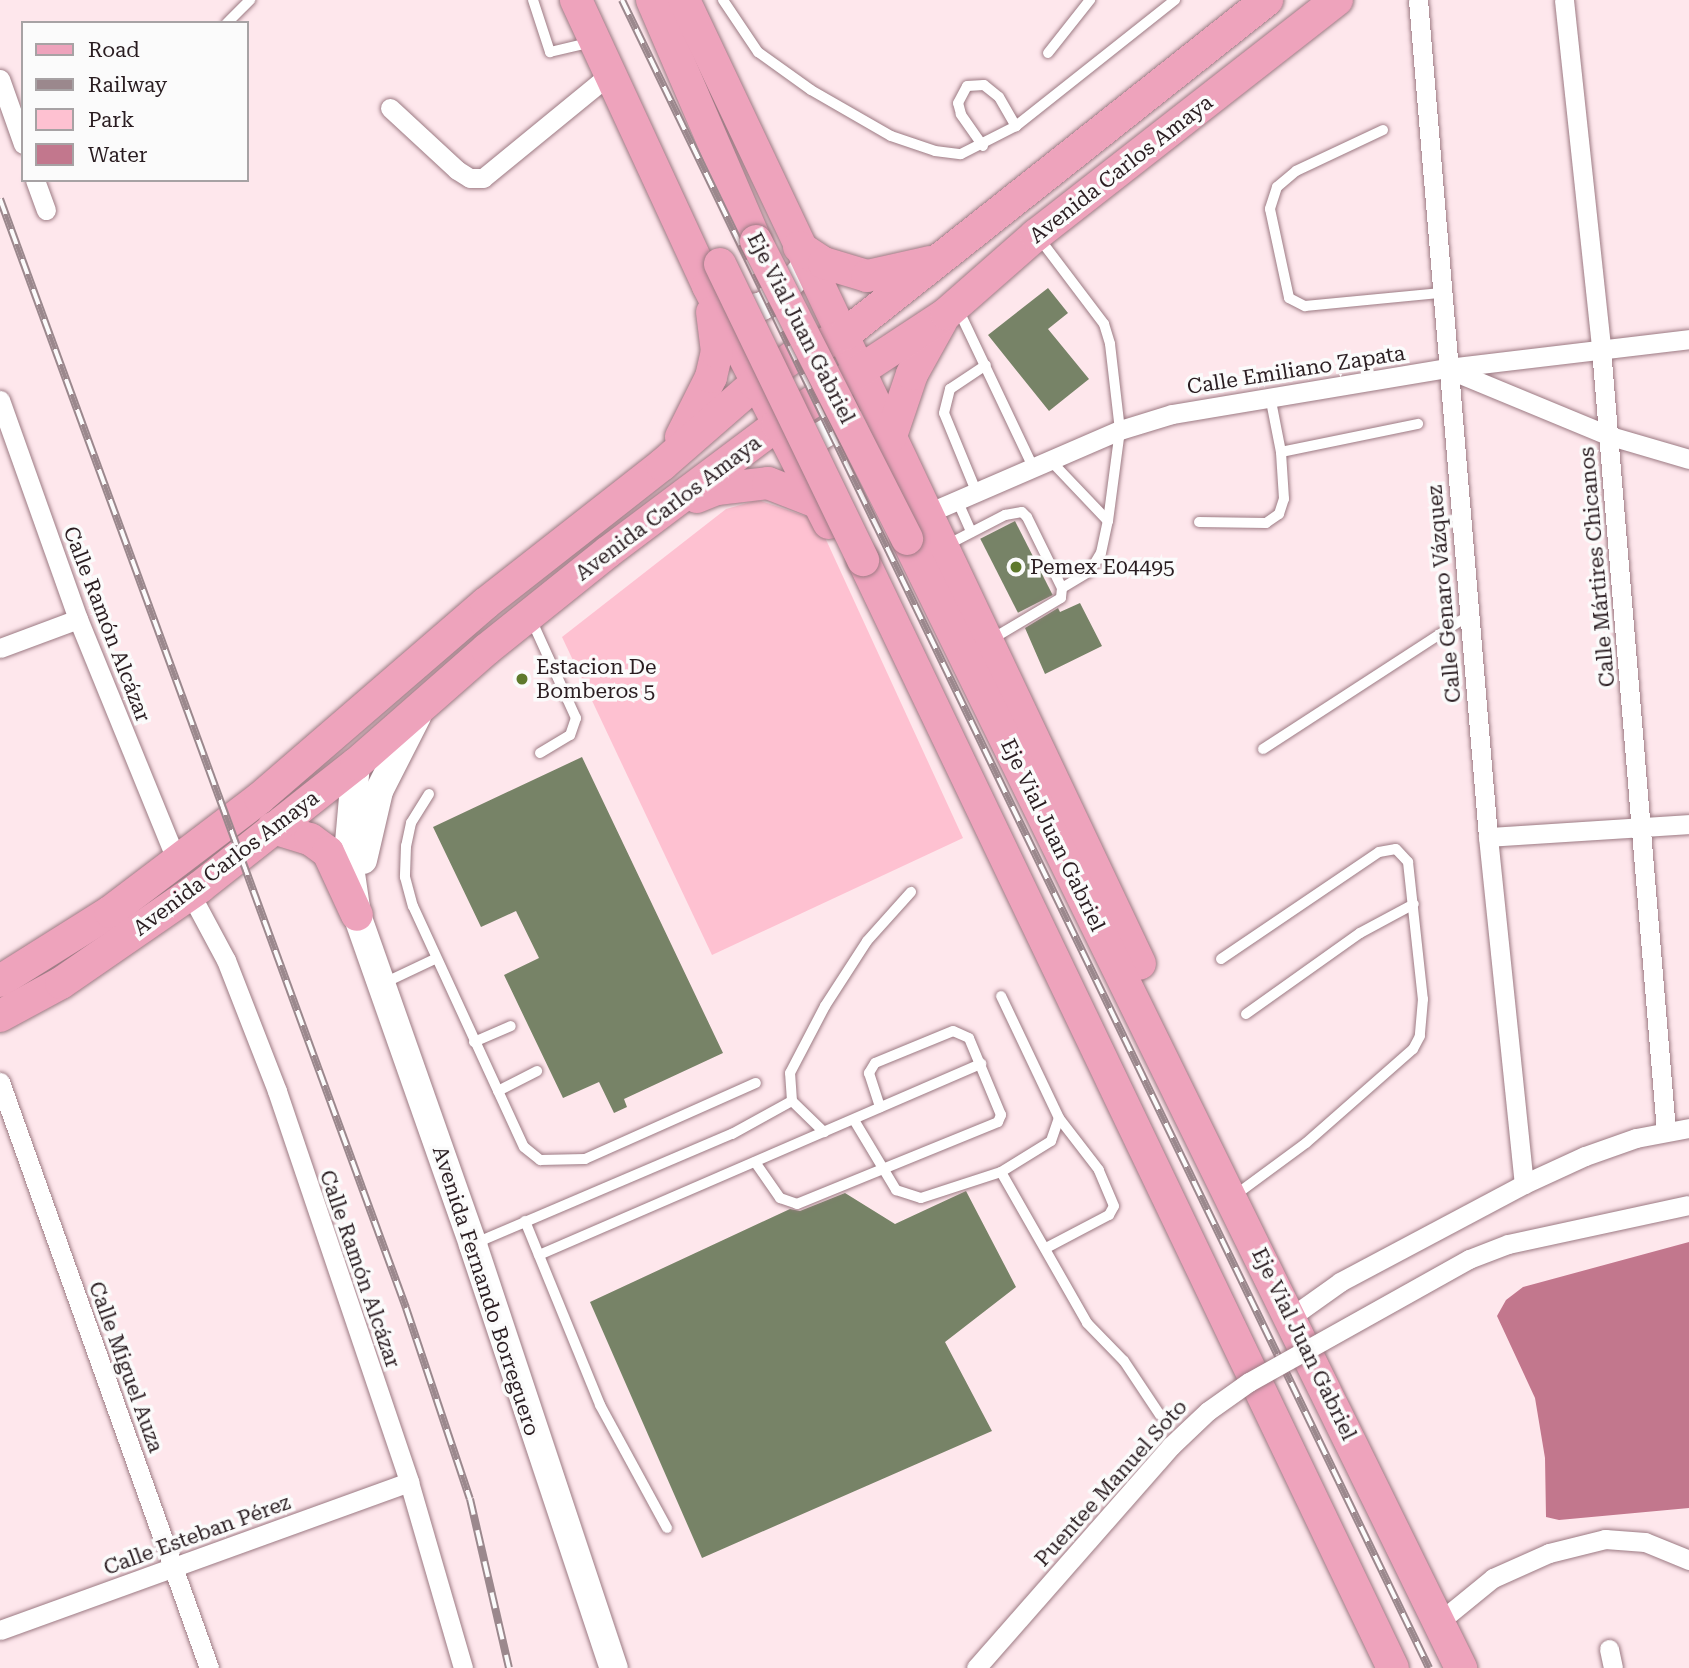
<!DOCTYPE html>
<html>
<head>
<meta charset="utf-8">
<style>
  body { margin:0 }
  #map { position:relative; width:1689px; height:1668px; overflow:hidden; background:#fee7ec; font-family:"Roboto Serif",serif }
  div>[style] { position:absolute }
  [style*='--x'] { left:calc(var(--x)*1px); top:calc(var(--y)*1px); width:calc(var(--w)*1px); rotate:calc(var(--a)*1deg) }
  .green>* { inset:0; background:#fec1d1 }
  .water>* { inset:0; background:#c2778d }
  .building>* { inset:0; background:#778367; transform-origin:0 0 }
  .roads { filter:drop-shadow(0 0 2px #9c7a83) drop-shadow(0 0 2px #9c7a83) }
  .lane>* { height:10px; margin:-5px; padding:0 5px; transform-origin:5px; border-radius:5px; background:#fff }
  .street>* { height:19px; margin:-9.5px; padding:0 9.5px; transform-origin:9.5px; border-radius:9.5px; background:#fff }
  .secondary>* { height:28px; margin:-14px; padding:0 14px; transform-origin:14px; border-radius:14px; background:#fff }
  .primary>* { height:32px; margin:-16px; padding:0 16px; transform-origin:16px; border-radius:16px; background:#eea3bc }
  .rail>* { height:8px; margin-top:-4px; transform-origin:0; background:repeating-linear-gradient(90deg,#fbfbfb 0 16px,#9b888d 0 32px); box-sizing:border-box; border-block:2px solid #9b888d }
  .bridges { filter:drop-shadow(0 0 2px #9c7a83) drop-shadow(0 0 2px #9c7a83) }
  .street-bridge>* { height:19px; margin:-9.5px; padding:0 9.5px; transform-origin:9.5px; border-radius:9.5px; background:#fff }
  .primary-bridge>* { height:32px; margin:-16px; padding:0 16px; transform-origin:16px; border-radius:16px; background:#eea3bc }
  .dots>* { width:19px; height:19px; translate:-50% -50%; box-sizing:border-box; border:4px solid #fbfbfb; border-radius:50% }
  span { translate:-50% -50%; white-space:nowrap; text-align:center; line-height:1.15; -webkit-text-stroke:7px #fbfbfb; paint-order:stroke }
  .street-label { font-size:21px; color:#2a1d21 }
  .poi-label { font-size:21px; color:#2a1d21 }
  .left { translate:0 -50%; text-align:left }
  .legend { position:absolute; left:21px; top:21px; width:228px; height:161px; box-sizing:border-box; background:#fbfbfb; border:2px solid #a7a2a4; margin:0; padding:9px 12px; list-style:none; font-size:21px; color:#2a1d21 }
  .legend li { display:flex; align-items:center; gap:14px; height:35px }
  .legend b { width:35px; border:2px solid #a7a2a4 }
</style>
</head>
<body>
<div id="map">
  <div class="green">
    <div style="clip-path:polygon(758px 500px,817px 520px,963px 838px,712px 955px,562px 637px,726px 509px)"></div>
  </div>
  <div class="water">
    <div style="clip-path:polygon(1689px 1242px,1689px 1508px,1559px 1520px,1546px 1517px,1545px 1458px,1535px 1398px,1497px 1316px,1506px 1300px,1523px 1287px)"></div>
  </div>
  <div class="building">
    <div style="clip-path:polygon(1048px 288px,1068px 313px,1048px 329px,1089px 379px,1049px 411px,988px 335px)"></div>
    <div style="left:1015px;top:521px;width:83px;height:39px;rotate:63deg"></div>
    <div style="clip-path:polygon(1080px 603px,1102px 646px,1045px 674px,1025px 628px,1058px 608px,1060px 612px)"></div>
    <div style="clip-path:polygon(582px 757px,723px 1053px,624px 1099px,627px 1107px,614px 1113px,599px 1082px,563px 1098px,504px 975px,539px 958px,516px 911px,481px 927px,433px 827px)"></div>
    <div style="clip-path:polygon(966px 1191px,1016px 1287px,945px 1342px,992px 1431px,702px 1558px,590px 1302px,790px 1209px,800px 1211px,845px 1193px,895px 1224px)"></div>
  </div>
  <div class="roads">
    <div class="lane">
      <div style="--x:533;--y:0;--w:55;--a:71.9"></div>
      <div style="--x:550;--y:52;--w:43;--a:-13.4"></div>
      <div style="--x:723;--y:0;--w:63;--a:56.1"></div>
      <div style="--x:758;--y:52;--w:65;--a:35.6"></div>
      <div style="--x:811;--y:90;--w:92;--a:29.9"></div>
      <div style="--x:891;--y:136;--w:46;--a:18.8"></div>
      <div style="--x:935;--y:151;--w:26;--a:7"></div>
      <div style="--x:961;--y:154;--w:62;--a:-27"></div>
      <div style="--x:1016;--y:126;--w:203;--a:-38.4"></div>
      <div style="--x:227;--y:23;--w:33;--a:-45"></div>
      <div style="--x:1048;--y:53;--w:68;--a:-51.6"></div>
      <div style="--x:1383;--y:130;--w:96;--a:154.8"></div>
      <div style="--x:1296;--y:171;--w:25;--a:140"></div>
      <div style="--x:1277;--y:187;--w:23;--a:108"></div>
      <div style="--x:1270;--y:209;--w:91;--a:77.9"></div>
      <div style="--x:1289;--y:298;--w:18;--a:27"></div>
      <div style="--x:1305;--y:306;--w:137;--a:-5.5"></div>
      <div style="--x:983;--y:146;--w:39;--a:-125"></div>
      <div style="--x:961;--y:114;--w:11;--a:-105"></div>
      <div style="--x:958;--y:103;--w:19;--a:-62"></div>
      <div style="--x:967;--y:86;--w:17;--a:-3"></div>
      <div style="--x:984;--y:85;--w:19;--a:39"></div>
      <div style="--x:999;--y:97;--w:34;--a:60"></div>
      <div style="--x:1039;--y:238;--w:108;--a:52.9"></div>
      <div style="--x:1104;--y:324;--w:21;--a:73"></div>
      <div style="--x:1110;--y:344;--w:87;--a:83.4"></div>
      <div style="--x:1120;--y:430;--w:92;--a:97.5"></div>
      <div style="--x:1108;--y:521;--w:84;--a:-133.6"></div>
      <div style="--x:958;--y:309;--w:175;--a:64.6"></div>
      <div style="--x:1270;--y:396;--w:57;--a:78.9"></div>
      <div style="--x:1281;--y:452;--w:140;--a:-11.6"></div>
      <div style="--x:976;--y:491;--w:84;--a:-112.3"></div>
      <div style="--x:944;--y:413;--w:25;--a:-76"></div>
      <div style="--x:950;--y:389;--w:43;--a:-33.7"></div>
      <div style="--x:957;--y:500;--w:35;--a:66"></div>
      <div style="--x:1199;--y:522;--w:67;--a:0.9"></div>
      <div style="--x:1266;--y:523;--w:16;--a:-35"></div>
      <div style="--x:1279;--y:514;--w:16;--a:-72"></div>
      <div style="--x:1284;--y:499;--w:47;--a:-93.7"></div>
      <div style="--x:945;--y:546;--w:68;--a:-27.3"></div>
      <div style="--x:1005;--y:515;--w:17;--a:-10"></div>
      <div style="--x:1022;--y:512;--w:7;--a:45"></div>
      <div style="--x:1027;--y:517;--w:79;--a:63.8"></div>
      <div style="--x:1062;--y:588;--w:10;--a:96"></div>
      <div style="--x:1061;--y:598;--w:80;--a:149.3"></div>
      <div style="--x:1062;--y:588;--w:33;--a:-31"></div>
      <div style="--x:1090;--y:571;--w:21;--a:-59"></div>
      <div style="--x:1101;--y:553;--w:33;--a:-78"></div>
      <div style="--x:531;--y:619;--w:109;--a:65.6"></div>
      <div style="--x:576;--y:718;--w:18;--a:109"></div>
      <div style="--x:570;--y:735;--w:35;--a:149"></div>
      <div style="--x:1263;--y:749;--w:244;--a:-33"></div>
      <div style="--x:429;--y:794;--w:34;--a:122"></div>
      <div style="--x:411;--y:823;--w:24;--a:102"></div>
      <div style="--x:406;--y:846;--w:31;--a:92"></div>
      <div style="--x:405;--y:877;--w:30;--a:75"></div>
      <div style="--x:413;--y:906;--w:265;--a:65.3"></div>
      <div style="--x:524;--y:1147;--w:21;--a:39"></div>
      <div style="--x:540;--y:1160;--w:45;--a:-1.3"></div>
      <div style="--x:585;--y:1159;--w:187;--a:-24"></div>
      <div style="--x:1221;--y:959;--w:191;--a:-34.1"></div>
      <div style="--x:1379;--y:852;--w:17;--a:-10"></div>
      <div style="--x:1396;--y:849;--w:18;--a:47"></div>
      <div style="--x:1408;--y:862;--w:138;--a:83.8"></div>
      <div style="--x:1423;--y:999;--w:37;--a:95"></div>
      <div style="--x:1420;--y:1036;--w:15;--a:118"></div>
      <div style="--x:1413;--y:1049;--w:142;--a:138.7"></div>
      <div style="--x:1306;--y:1143;--w:89;--a:143.6"></div>
      <div style="--x:382;--y:984;--w:59;--a:-25.3"></div>
      <div style="--x:1246;--y:1014;--w:140;--a:-35.4"></div>
      <div style="--x:1360;--y:933;--w:61;--a:-28.2"></div>
      <div style="--x:474;--y:1042;--w:40;--a:-23.4"></div>
      <div style="--x:498;--y:1091;--w:44;--a:-27.1"></div>
      <div style="--x:792;--y:1101;--w:45;--a:44.1"></div>
      <div style="--x:854;--y:1120;--w:82;--a:59"></div>
      <div style="--x:896;--y:1190;--w:26;--a:18"></div>
      <div style="--x:921;--y:1198;--w:84;--a:-18"></div>
      <div style="--x:1001;--y:1172;--w:59;--a:-31.8"></div>
      <div style="--x:1051;--y:1141;--w:24;--a:-71"></div>
      <div style="--x:1059;--y:1118;--w:135;--a:-115.4"></div>
      <div style="--x:755;--y:1162;--w:44;--a:55.2"></div>
      <div style="--x:780;--y:1198;--w:18;--a:19"></div>
      <div style="--x:797;--y:1204;--w:217;--a:-22.2"></div>
      <div style="--x:998;--y:1122;--w:8;--a:-67"></div>
      <div style="--x:1001;--y:1115;--w:83;--a:-112.6"></div>
      <div style="--x:969;--y:1038;--w:17;--a:-156"></div>
      <div style="--x:953;--y:1031;--w:84;--a:157.7"></div>
      <div style="--x:875;--y:1063;--w:12;--a:121"></div>
      <div style="--x:869;--y:1073;--w:36;--a:72"></div>
      <div style="--x:1001;--y:1172;--w:174;--a:60.3"></div>
      <div style="--x:1087;--y:1323;--w:53;--a:45.8"></div>
      <div style="--x:1124;--y:1361;--w:65;--a:56.3"></div>
      <div style="--x:525;--y:1221;--w:199;--a:67.8"></div>
      <div style="--x:600;--y:1405;--w:140;--a:61.4"></div>
      <div style="--x:476;--y:1243;--w:278;--a:-23.1"></div>
      <div style="--x:732;--y:1134;--w:68;--a:-28.8"></div>
      <div style="--x:792;--y:1101;--w:28;--a:-94"></div>
      <div style="--x:790;--y:1073;--w:76;--a:-62.4"></div>
      <div style="--x:825;--y:1006;--w:77;--a:-57.1"></div>
      <div style="--x:867;--y:941;--w:66;--a:-48.1"></div>
      <div style="--x:1048;--y:1247;--w:69;--a:-27.7"></div>
      <div style="--x:1109;--y:1215;--w:10;--a:-61"></div>
      <div style="--x:1114;--y:1206;--w:39;--a:-113"></div>
      <div style="--x:1099;--y:1170;--w:66;--a:-127.6"></div>
      <div style="--x:539;--y:1255;--w:482;--a:-23.4"></div>
    </div>
    <div class="street">
      <div style="--x:1418;--y:0;--w:840;--a:85.22"></div>
      <div style="--x:1488;--y:837;--w:349;--a:84.1"></div>
      <div style="--x:1564;--y:0;--w:351;--a:83.9"></div>
      <div style="--x:1601;--y:349;--w:785;--a:85.25"></div>
      <div style="--x:0;--y:79;--w:69;--a:70.5"></div>
      <div style="--x:390;--y:108;--w:91;--a:42.8"></div>
      <div style="--x:457;--y:170;--w:15;--a:32"></div>
      <div style="--x:470;--y:178;--w:13;--a:0"></div>
      <div style="--x:483;--y:178;--w:164;--a:-39.3"></div>
      <div style="--x:35;--y:180;--w:32;--a:70"></div>
      <div style="--x:1448;--y:369;--w:172;--a:22.5"></div>
      <div style="--x:1607;--y:435;--w:85;--a:16.3"></div>
      <div style="--x:0;--y:400;--w:232;--a:70.4"></div>
      <div style="--x:78;--y:619;--w:262;--a:67.8"></div>
      <div style="--x:928;--y:513;--w:209;--a:-23.4"></div>
      <div style="--x:1120;--y:430;--w:54;--a:-17.1"></div>
      <div style="--x:1172;--y:414;--w:279;--a:-9.5"></div>
      <div style="--x:1447;--y:368;--w:244;--a:-6.8"></div>
      <div style="--x:0;--y:648;--w:83;--a:-20.4"></div>
      <div style="--x:1488;--y:837;--w:201;--a:-3.7"></div>
      <div style="--x:190;--y:893;--w:76;--a:61.8"></div>
      <div style="--x:226;--y:960;--w:141;--a:68.7"></div>
      <div style="--x:277;--y:1091;--w:413;--a:71.3"></div>
      <div style="--x:409;--y:1482;--w:194;--a:73.8"></div>
      <div style="--x:0;--y:1082;--w:622;--a:70.37"></div>
      <div style="--x:1291;--y:1317;--w:60;--a:-35.5"></div>
      <div style="--x:1340;--y:1282;--w:208;--a:-28"></div>
      <div style="--x:1524;--y:1184;--w:67;--a:-24.7"></div>
      <div style="--x:1585;--y:1156;--w:54;--a:-19.4"></div>
      <div style="--x:1636;--y:1138;--w:54;--a:-10.7"></div>
      <div style="--x:1439;--y:1622;--w:70;--a:-39.2"></div>
      <div style="--x:1493;--y:1578;--w:61;--a:-24.1"></div>
      <div style="--x:1549;--y:1553;--w:58;--a:-14"></div>
      <div style="--x:1605;--y:1539;--w:40;--a:4.3"></div>
      <div style="--x:1645;--y:1542;--w:48;--a:22.2"></div>
      <div style="--x:0;--y:1630;--w:435;--a:-19.9"></div>
      <div style="--x:1609;--y:1649;--w:19;--a:78"></div>
    </div>
    <div class="secondary">
      <div style="--x:721;--y:299;--w:28;--a:21"></div>
      <div style="--x:747;--y:309;--w:15;--a:-11"></div>
      <div style="--x:762;--y:306;--w:16;--a:-27"></div>
      <div style="--x:776;--y:299;--w:47;--a:-47.6"></div>
      <div style="--x:797;--y:462;--w:33;--a:-49"></div>
      <div style="--x:819;--y:437;--w:20;--a:-30"></div>
      <div style="--x:836;--y:427;--w:19;--a:-9"></div>
      <div style="--x:855;--y:424;--w:33;--a:9"></div>
      <div style="--x:356;--y:764;--w:89;--a:95.1"></div>
      <div style="--x:348;--y:853;--w:63;--a:81.7"></div>
      <div style="--x:357;--y:915;--w:350;--a:70.6"></div>
      <div style="--x:473;--y:1245;--w:446;--a:71.6"></div>
      <div style="--x:363;--y:860;--w:71;--a:-76.9"></div>
      <div style="--x:379;--y:791;--w:84;--a:-63.1"></div>
    </div>
    <div class="primary">
      <div style="--x:576;--y:0;--w:315;--a:65.2"></div>
      <div style="--x:708;--y:286;--w:266;--a:63"></div>
      <div style="--x:652;--y:0;--w:262;--a:66.7"></div>
      <div style="--x:684;--y:0;--w:1066;--a:64.68"></div>
      <div style="--x:799;--y:247;--w:30;--a:33"></div>
      <div style="--x:824;--y:263;--w:45;--a:16.8"></div>
      <div style="--x:867;--y:276;--w:65;--a:-12.5"></div>
      <div style="--x:891;--y:436;--w:65;--a:-71.3"></div>
      <div style="--x:912;--y:374;--w:60;--a:-60.9"></div>
      <div style="--x:681;--y:437;--w:67;--a:-63.4"></div>
      <div style="--x:711;--y:377;--w:26;--a:-77"></div>
      <div style="--x:717;--y:352;--w:40;--a:-97.1"></div>
      <div style="--x:697;--y:497;--w:22;--a:-22"></div>
      <div style="--x:717;--y:489;--w:51;--a:-6.7"></div>
      <div style="--x:768;--y:483;--w:55;--a:21.4"></div>
      <div style="--x:907;--y:539;--w:1258;--a:63.86"></div>
      <div style="--x:863;--y:560;--w:1228;--a:64.44"></div>
      <div style="--x:273;--y:828;--w:39;--a:17"></div>
      <div style="--x:310;--y:839;--w:22;--a:36"></div>
      <div style="--x:328;--y:852;--w:69;--a:65.3"></div>
      <div style="--x:0;--y:981;--w:130;--a:-32.1"></div>
      <div style="--x:110;--y:912;--w:188;--a:-37.2"></div>
      <div style="--x:260;--y:798;--w:298;--a:-40.8"></div>
      <div style="--x:486;--y:603;--w:224;--a:-38.1"></div>
      <div style="--x:662;--y:465;--w:123;--a:-41.1"></div>
      <div style="--x:755;--y:384;--w:47;--a:-35.4"></div>
      <div style="--x:793;--y:357;--w:56;--a:-23.3"></div>
      <div style="--x:844;--y:335;--w:540;--a:-38.38"></div>
      <div style="--x:0;--y:1016;--w:69;--a:-28.4"></div>
      <div style="--x:61;--y:983;--w:169;--a:-34.6"></div>
      <div style="--x:200;--y:887;--w:199;--a:-38.3"></div>
      <div style="--x:356;--y:764;--w:174;--a:-41.3"></div>
      <div style="--x:487;--y:649;--w:155;--a:-38.7"></div>
      <div style="--x:608;--y:552;--w:211;--a:-36.9"></div>
      <div style="--x:777;--y:425;--w:202;--a:-33.3"></div>
      <div style="--x:946;--y:314;--w:120;--a:-41.3"></div>
      <div style="--x:1036;--y:235;--w:382;--a:-38"></div>
    </div>
  </div>
  <div class="rail">
    <div style="--x:622;--y:0;--w:1853;--a:64.18"></div>
    <div style="--x:0;--y:199;--w:1181;--a:69.89"></div>
    <div style="--x:406;--y:1308;--w:201;--a:71.5"></div>
    <div style="--x:470;--y:1499;--w:173;--a:77"></div>
  </div>
  <div class="bridges">
    <div class="street-bridge">
      <div style="--x:976;--y:1668;--w:295;--a:-48.7"></div>
      <div style="--x:1171;--y:1446;--w:51;--a:-43.4"></div>
      <div style="--x:1208;--y:1411;--w:50;--a:-35.3"></div>
      <div style="--x:1249;--y:1382;--w:252;--a:-29.2"></div>
      <div style="--x:1469;--y:1259;--w:42;--a:-21"></div>
      <div style="--x:1508;--y:1244;--w:184;--a:-12.2"></div>
    </div>
    <div class="primary-bridge">
      <div style="--x:756;--y:241;--w:334;--a:63.1"></div>
      <div style="--x:720;--y:264;--w:329;--a:64.2"></div>
    </div>
  </div>
  <div class="dots">
    <div style="left:1016px;top:567px;background:#5e792c"></div>
    <div style="left:522px;top:679px;background:#5e792c"></div>
  </div>
  <div class="street-label">
    <span style="left:1121px;top:169px;rotate:-38deg">Avenida Carlos Amaya</span>
    <span style="left:801px;top:328px;rotate:63deg">Eje Vial Juan Gabriel</span>
    <span style="left:1296px;top:370px;rotate:-9deg">Calle Emiliano Zapata</span>
    <span style="left:668px;top:508px;rotate:-37deg">Avenida Carlos Amaya</span>
    <span style="left:1597px;top:567px;rotate:-95deg">Calle Mártires Chicanos</span>
    <span style="left:1444px;top:594px;rotate:-95deg">Calle Genaro Vázquez</span>
    <span style="left:107px;top:624px;rotate:69deg">Calle Ramón Alcázar</span>
    <span style="left:1053px;top:835px;rotate:64deg">Eje Vial Juan Gabriel</span>
    <span style="left:226px;top:863px;rotate:-37deg">Avenida Carlos Amaya</span>
    <span style="left:360px;top:1269px;rotate:71deg">Calle Ramón Alcázar</span>
    <span style="left:486px;top:1291px;rotate:72deg">Avenida Fernando Borreguero</span>
    <span style="left:1304px;top:1344px;rotate:64deg">Eje Vial Juan Gabriel</span>
    <span style="left:126px;top:1367px;rotate:70deg">Calle Miguel Auza</span>
    <span style="left:1111px;top:1483px;rotate:-48deg">Puentee Manuel Soto</span>
    <span style="left:197px;top:1535px;rotate:-20deg">Calle Esteban Pérez</span>
  </div>
  <div class="poi-label">
    <span class="left" style="left:1030px;top:567px">Pemex E04495</span>
    <span class="left" style="left:536px;top:679px">Estacion De<br>Bomberos 5</span>
  </div>
  <ul class="legend">
  <li><b style="height:9px;background:#eea3bc"></b>Road</li>
  <li><b style="height:9px;background:#9b888d"></b>Railway</li>
  <li><b style="height:19px;background:#fec1d1"></b>Park</li>
  <li><b style="height:19px;background:#c2778d"></b>Water</li>
  </ul>
</div>
</body>
</html>
